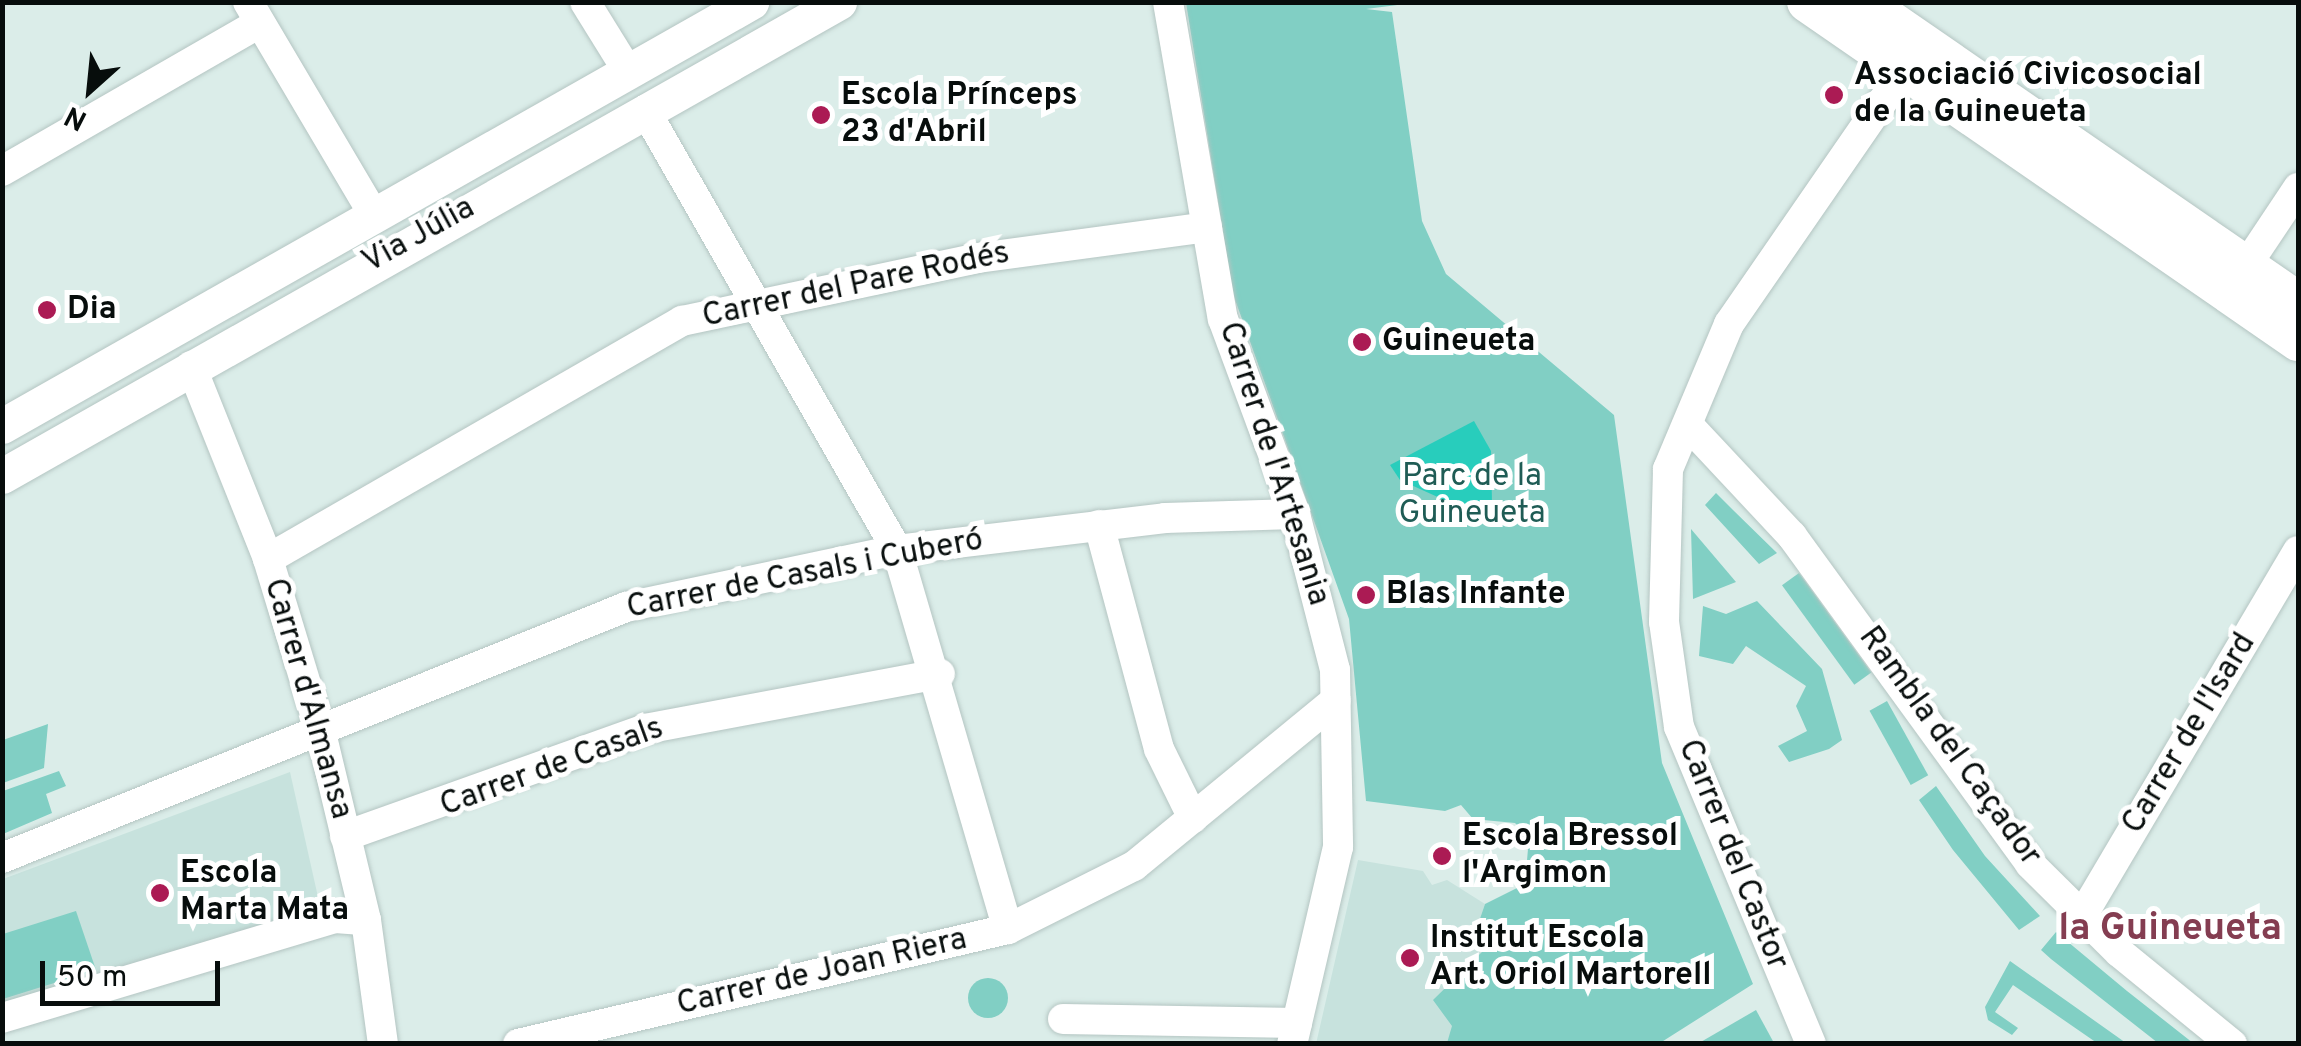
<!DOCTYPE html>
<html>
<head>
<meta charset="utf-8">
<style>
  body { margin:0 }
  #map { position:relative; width:2301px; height:1046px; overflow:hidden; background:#dbede9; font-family:Overpass,sans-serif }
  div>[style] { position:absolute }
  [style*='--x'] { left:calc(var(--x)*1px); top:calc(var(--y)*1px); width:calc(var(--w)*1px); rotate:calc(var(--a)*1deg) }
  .built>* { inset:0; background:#c7e2dd }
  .green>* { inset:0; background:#81cfc4; transform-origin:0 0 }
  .round { border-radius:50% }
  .water>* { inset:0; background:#28cdbc }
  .roads { filter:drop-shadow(0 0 2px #b4c5c2) drop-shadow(0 0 2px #b4c5c2) }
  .minor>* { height:30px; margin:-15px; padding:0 15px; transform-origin:15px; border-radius:15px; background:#fff }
  .tertiary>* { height:35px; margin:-17.5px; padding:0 17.5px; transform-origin:17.5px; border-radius:17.5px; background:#fff }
  .secondary>* { height:40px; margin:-20px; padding:0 20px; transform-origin:20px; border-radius:20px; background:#fff }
  .dots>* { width:28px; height:28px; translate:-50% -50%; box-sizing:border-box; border:5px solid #fff; border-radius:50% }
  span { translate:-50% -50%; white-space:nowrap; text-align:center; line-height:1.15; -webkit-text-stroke:10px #fff; paint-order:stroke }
  .poi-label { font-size:32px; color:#070d0c; font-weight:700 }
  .left { translate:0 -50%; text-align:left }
  .street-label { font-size:32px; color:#070d0c }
  .park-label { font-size:32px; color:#1f5c55 }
  .quarter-label { font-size:38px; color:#843d51; font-weight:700 }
  .frame { position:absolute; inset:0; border:5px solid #070d0c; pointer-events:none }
  .north { position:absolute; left:40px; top:40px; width:100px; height:100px; -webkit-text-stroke:8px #fff; paint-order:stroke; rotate:207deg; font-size:28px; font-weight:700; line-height:40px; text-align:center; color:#070d0c }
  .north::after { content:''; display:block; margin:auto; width:35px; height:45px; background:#070d0c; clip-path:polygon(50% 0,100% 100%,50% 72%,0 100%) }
  .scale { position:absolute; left:40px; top:961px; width:180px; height:45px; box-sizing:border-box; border:5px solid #070d0c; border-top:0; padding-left:12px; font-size:30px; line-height:35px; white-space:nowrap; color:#070d0c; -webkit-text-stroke:8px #fff; paint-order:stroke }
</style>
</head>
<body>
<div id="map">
  <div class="built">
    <div style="clip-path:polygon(290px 772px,320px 906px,3px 1005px,3px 879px)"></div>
    <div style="clip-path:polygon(1358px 860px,1423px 871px,1432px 885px,1447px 880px,1485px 904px,1474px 936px,1484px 951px,1447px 1043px,1316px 1044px)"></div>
  </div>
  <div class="green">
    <div style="clip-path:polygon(1186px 3px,1413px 3px,1366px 9px,1392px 12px,1422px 221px,1446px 274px,1614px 415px,1662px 763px,1753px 984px,1660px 1043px,1447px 1043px,1452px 1026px,1433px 1000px,1483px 951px,1474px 936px,1485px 904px,1525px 884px,1529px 837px,1515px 823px,1473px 819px,1461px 805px,1445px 811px,1366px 801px,1349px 619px,1233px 294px)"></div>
    <div style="clip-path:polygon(1716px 493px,1733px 510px,1777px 553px,1759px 564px,1705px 505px)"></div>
    <div style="clip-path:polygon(1691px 529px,1736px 582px,1693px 599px)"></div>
    <div style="left:1799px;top:573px;width:123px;height:21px;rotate:54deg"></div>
    <div style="clip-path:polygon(1757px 601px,1822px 669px,1842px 740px,1829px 749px,1789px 762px,1778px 746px,1807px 731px,1796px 706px,1806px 686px,1746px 646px,1733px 664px,1699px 656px,1703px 606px,1726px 614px)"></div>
    <div style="left:1887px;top:701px;width:85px;height:20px;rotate:61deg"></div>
    <div style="clip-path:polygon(48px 724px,44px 768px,3px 783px,3px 740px)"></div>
    <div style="clip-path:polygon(59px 771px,66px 786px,46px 794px,52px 813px,3px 834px,3px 791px)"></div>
    <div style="clip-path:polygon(1936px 786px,1985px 856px,2040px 916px,2019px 930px,1953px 850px,1919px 800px)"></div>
    <div style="clip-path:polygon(76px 911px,96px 970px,3px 999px,3px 934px)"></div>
    <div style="clip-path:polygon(2056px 932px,2127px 991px,2193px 1043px,2158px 1043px,2051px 959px,2041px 950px)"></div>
    <div style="clip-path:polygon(2010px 961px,2071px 1004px,2126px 1043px,2097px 1043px,2013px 985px,1995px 1012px,2018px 1028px,2012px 1035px,1988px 1020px,1985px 1007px)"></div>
    <div class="round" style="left:968px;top:978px;width:40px;height:40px"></div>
    <div style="clip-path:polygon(1756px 1010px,1774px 1043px,1699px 1043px)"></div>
  </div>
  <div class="water">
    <div style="clip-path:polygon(1474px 421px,1491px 451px,1492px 504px,1471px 512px,1400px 480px,1390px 465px)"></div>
  </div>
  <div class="roads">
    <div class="minor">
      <div style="--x:248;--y:2;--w:247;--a:59.4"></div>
      <div style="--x:585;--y:2;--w:78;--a:58.2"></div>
      <div style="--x:1168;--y:2;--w:322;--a:80.2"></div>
      <div style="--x:1223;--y:319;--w:208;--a:69.7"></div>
      <div style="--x:1295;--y:514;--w:161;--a:75.6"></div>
      <div style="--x:1335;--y:670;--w:177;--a:89"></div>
      <div style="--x:1338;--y:847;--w:202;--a:103.1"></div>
      <div style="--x:645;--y:110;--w:507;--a:60.2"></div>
      <div style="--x:897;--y:550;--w:395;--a:73.7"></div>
      <div style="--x:2;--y:171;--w:297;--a:-29.9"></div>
      <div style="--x:2246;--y:266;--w:94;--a:-56.3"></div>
      <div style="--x:191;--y:366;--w:208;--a:68.2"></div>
      <div style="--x:268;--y:559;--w:186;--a:73.1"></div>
      <div style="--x:322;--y:737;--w:188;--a:76.5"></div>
      <div style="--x:366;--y:920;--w:125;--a:82.2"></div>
      <div style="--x:1690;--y:427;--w:149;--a:46.9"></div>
      <div style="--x:1792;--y:536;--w:405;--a:54"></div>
      <div style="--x:2030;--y:864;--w:125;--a:44.7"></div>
      <div style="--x:2119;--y:952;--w:146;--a:39.2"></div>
      <div style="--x:1099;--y:525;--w:232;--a:75"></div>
      <div style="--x:1159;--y:749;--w:77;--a:63.8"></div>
      <div style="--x:268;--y:559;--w:478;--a:-29.9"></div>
      <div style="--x:682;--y:321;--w:303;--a:-12"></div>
      <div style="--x:978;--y:258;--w:231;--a:-7.7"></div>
      <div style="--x:345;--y:836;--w:319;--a:-19.6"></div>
      <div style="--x:645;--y:729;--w:300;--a:-10.6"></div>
      <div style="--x:2;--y:858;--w:673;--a:-21.91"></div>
      <div style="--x:626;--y:607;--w:277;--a:-11.9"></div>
      <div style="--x:897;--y:550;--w:270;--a:-6.8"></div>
      <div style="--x:1165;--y:518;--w:130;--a:-1.8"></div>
      <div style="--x:2082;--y:916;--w:424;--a:-59.4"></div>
      <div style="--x:2;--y:1018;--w:348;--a:-16.7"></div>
      <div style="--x:335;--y:918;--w:31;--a:4"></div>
      <div style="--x:1063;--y:1019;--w:234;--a:1"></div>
      <div style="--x:518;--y:1044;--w:503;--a:-13.21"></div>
      <div style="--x:1008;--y:929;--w:141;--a:-26.6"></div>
      <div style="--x:1134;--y:866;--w:261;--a:-39.4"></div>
      <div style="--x:1811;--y:1044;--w:343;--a:-112.6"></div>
      <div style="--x:1679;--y:727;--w:106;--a:-98.1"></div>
      <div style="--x:1664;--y:622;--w:153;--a:-88.5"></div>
      <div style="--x:1668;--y:469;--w:157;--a:-67.2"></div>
      <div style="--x:1729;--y:324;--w:308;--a:-55.4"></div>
    </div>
    <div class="tertiary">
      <div style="--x:2;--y:426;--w:861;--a:-29.51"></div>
      <div style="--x:2;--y:476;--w:962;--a:-29.52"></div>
    </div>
    <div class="secondary">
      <div style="--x:1807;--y:2;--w:597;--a:34.62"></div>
      <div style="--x:1863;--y:2;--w:528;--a:34.59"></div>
    </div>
  </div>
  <div class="dots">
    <div style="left:1834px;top:95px;background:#ab1b54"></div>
    <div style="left:821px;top:115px;background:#ab1b54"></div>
    <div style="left:47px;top:310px;background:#ab1b54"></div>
    <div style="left:1362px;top:342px;background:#ab1b54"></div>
    <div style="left:1366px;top:595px;background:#ab1b54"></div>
    <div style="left:1442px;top:856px;background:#ab1b54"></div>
    <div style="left:160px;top:893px;background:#ab1b54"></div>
    <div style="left:1410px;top:958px;background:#ab1b54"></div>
  </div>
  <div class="poi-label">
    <span class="left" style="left:1854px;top:95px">Associació Civicosocial<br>de la Guineueta</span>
    <span class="left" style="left:841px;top:115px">Escola Prínceps<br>23 d'Abril</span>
    <span class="left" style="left:67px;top:310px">Dia</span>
    <span class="left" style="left:1382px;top:342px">Guineueta</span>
    <span class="left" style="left:1386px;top:595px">Blas Infante</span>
    <span class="left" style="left:1462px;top:856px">Escola Bressol<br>l'Argimon</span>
    <span class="left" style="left:180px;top:893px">Escola<br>Marta Mata</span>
    <span class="left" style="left:1430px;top:958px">Institut Escola<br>Art. Oriol Martorell</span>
  </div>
  <div class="street-label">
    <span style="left:419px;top:236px;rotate:-29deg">Via Júlia</span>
    <span style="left:856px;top:286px;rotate:-12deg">Carrer del Pare Rodés</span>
    <span style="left:1273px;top:464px;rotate:72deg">Carrer de l'Artesania</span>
    <span style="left:805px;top:575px;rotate:-11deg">Carrer de Casals i Cuberó</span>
    <span style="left:307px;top:699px;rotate:74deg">Carrer d'Almansa</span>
    <span style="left:2190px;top:734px;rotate:-59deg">Carrer de l'Isard</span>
    <span style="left:1949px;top:747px;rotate:54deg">Rambla del Caçador</span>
    <span style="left:552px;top:768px;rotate:-20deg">Carrer de Casals</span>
    <span style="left:1732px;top:855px;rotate:68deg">Carrer del Castor</span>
    <span style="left:822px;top:973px;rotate:-13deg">Carrer de Joan Riera</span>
  </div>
  <div class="park-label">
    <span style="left:1472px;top:496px">Parc de la<br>Guineueta</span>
  </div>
  <div class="quarter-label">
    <span style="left:2170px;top:930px">la Guineueta</span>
  </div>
  <div class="frame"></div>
  <div class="north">N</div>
  <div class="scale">50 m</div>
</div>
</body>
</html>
